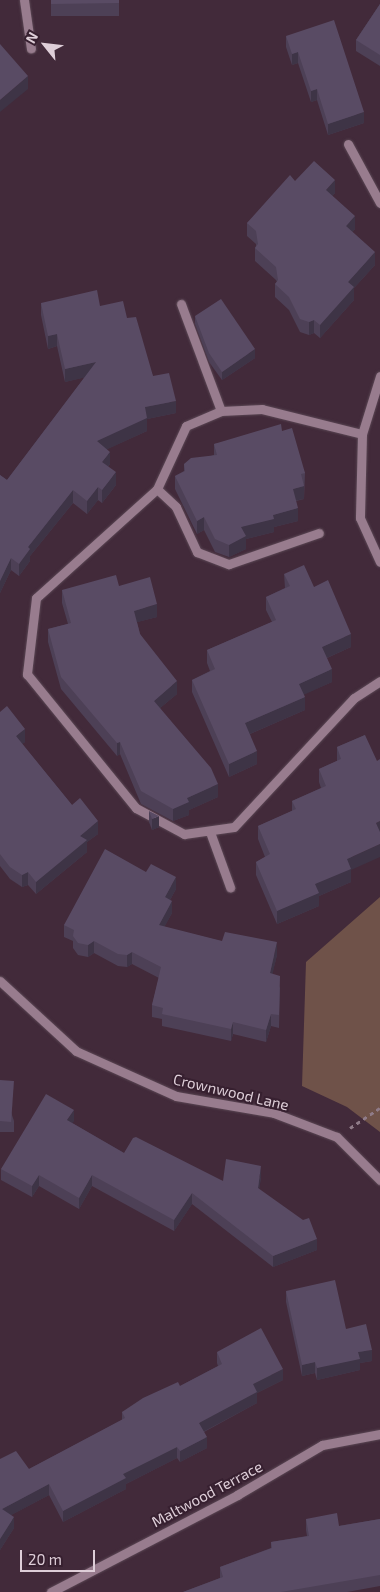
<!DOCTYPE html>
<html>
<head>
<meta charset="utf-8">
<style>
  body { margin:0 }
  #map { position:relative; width:380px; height:1592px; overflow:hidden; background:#422a3a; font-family:"Exo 2",sans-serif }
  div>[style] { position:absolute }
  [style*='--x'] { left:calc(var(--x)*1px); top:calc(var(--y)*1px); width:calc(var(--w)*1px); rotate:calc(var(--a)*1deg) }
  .green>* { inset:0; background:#6f5249 }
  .path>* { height:3px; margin-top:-1.5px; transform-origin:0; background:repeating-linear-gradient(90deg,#8f7b88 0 4px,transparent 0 8px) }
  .roads { filter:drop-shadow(0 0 1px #5a4754) drop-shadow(0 0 1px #5a4754) }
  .minor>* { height:9px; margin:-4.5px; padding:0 4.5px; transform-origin:4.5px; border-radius:4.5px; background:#987c8e }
  .wall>* { inset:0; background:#4d4056; transform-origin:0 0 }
  .shaded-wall>* { inset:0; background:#3e3446 }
  .building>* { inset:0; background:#594b64; transform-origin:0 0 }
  span { translate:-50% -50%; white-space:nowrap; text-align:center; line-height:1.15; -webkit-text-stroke:4px #372030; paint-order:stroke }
  .street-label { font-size:15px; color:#deced8 }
  .north { position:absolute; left:20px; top:20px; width:50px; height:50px; -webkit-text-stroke:4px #372030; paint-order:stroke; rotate:299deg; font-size:14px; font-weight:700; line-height:20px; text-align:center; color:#deced8 }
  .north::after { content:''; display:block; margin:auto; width:18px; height:22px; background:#deced8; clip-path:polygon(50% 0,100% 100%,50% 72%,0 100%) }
  .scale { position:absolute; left:20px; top:1550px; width:75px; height:22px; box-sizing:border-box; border:2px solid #deced8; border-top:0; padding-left:6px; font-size:15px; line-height:18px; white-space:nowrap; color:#deced8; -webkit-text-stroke:4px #372030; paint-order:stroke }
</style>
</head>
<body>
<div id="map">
  <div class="green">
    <div style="clip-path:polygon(380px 897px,380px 1132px,347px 1107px,302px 1086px,306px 962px)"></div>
  </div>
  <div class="path">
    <div style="--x:350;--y:1128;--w:36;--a:-34"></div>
  </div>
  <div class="roads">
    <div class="minor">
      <div style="--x:24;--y:0;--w:49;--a:81.9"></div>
      <div style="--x:348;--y:144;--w:67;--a:61.5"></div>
      <div style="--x:181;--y:304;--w:114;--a:69.5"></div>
      <div style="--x:380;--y:376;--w:61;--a:107.2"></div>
      <div style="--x:362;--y:434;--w:84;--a:91.4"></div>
      <div style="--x:360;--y:518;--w:48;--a:65.6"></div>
      <div style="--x:362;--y:434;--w:103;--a:-166"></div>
      <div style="--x:262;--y:409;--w:41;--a:177.2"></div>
      <div style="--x:221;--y:411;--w:38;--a:157"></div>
      <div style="--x:186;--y:426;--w:69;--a:114.7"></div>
      <div style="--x:157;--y:489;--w:163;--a:138"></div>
      <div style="--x:36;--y:598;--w:77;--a:96.8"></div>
      <div style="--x:27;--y:674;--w:173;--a:50.9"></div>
      <div style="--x:136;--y:808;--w:55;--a:28.4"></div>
      <div style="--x:184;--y:834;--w:50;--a:-8"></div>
      <div style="--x:234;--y:827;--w:176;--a:-47.1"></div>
      <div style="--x:354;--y:698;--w:31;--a:-33"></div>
      <div style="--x:157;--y:489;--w:26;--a:43"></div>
      <div style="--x:176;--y:507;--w:50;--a:65"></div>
      <div style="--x:197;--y:552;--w:34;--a:21"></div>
      <div style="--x:229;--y:564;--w:95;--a:-19"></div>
      <div style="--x:210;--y:832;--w:59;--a:70"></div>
      <div style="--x:0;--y:981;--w:103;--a:42.6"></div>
      <div style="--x:76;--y:1051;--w:110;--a:24.2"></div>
      <div style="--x:176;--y:1096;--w:99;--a:9.8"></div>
      <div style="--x:274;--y:1113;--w:67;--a:20.9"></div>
      <div style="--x:337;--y:1137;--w:61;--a:45"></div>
      <div style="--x:51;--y:1592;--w:210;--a:-27.5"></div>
      <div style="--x:237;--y:1495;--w:99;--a:-30.5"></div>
      <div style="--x:322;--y:1445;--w:59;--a:-10.7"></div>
    </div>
  </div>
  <div class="wall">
    <div style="left:51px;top:0;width:68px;height:16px"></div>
    <div style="clip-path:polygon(380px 4px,380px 66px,356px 51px,356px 40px)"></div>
    <div style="clip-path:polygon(286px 36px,364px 123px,328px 135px,317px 100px,311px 102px,298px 63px,292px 65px,286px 47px)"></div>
    <div style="clip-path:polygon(295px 181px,335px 193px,332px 196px,355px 229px,352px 232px,375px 265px,354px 288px,354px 300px,320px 338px,314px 333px,309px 335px,300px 332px,289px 310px,275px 297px,275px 284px,277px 282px,276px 280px,255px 261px,255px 248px,256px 246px,256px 244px,247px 236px,247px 223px)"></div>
    <div style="clip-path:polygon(41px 303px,100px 306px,127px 318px,153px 376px,176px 413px,147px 419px,147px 431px,107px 449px,110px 464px,108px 467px,116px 485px,102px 503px,98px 500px,87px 514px,73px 503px,30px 556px,30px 561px,19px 576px,11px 570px,0 593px,0 475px,7px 480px,85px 377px,65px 382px,57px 346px,48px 349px,41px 315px)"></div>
    <div style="clip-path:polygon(195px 316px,255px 358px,222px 380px,209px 362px,195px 324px)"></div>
    <div style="clip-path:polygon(282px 431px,305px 473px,304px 499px,296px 501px,298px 521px,274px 527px,274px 532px,246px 539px,246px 549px,229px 557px,215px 552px,204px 530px,197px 534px,175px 489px,175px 476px,184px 471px,184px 464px,214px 455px,214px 444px)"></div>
    <div style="clip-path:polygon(284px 574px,314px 587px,351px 647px,327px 658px,332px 682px,304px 694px,305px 710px,250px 734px,257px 764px,229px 777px,192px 692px,192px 680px,210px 671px,207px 663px,207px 650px,272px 622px,266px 610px,266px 597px,285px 588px)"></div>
    <div style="clip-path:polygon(119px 586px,157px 617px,137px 622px,140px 634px,177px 694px,160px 708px,218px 797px,189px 810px,189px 815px,173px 821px,141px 804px,120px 754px,117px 756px,61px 689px,48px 642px,48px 629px,68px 624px,62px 603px,62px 590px)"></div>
    <div style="clip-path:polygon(0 712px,25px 742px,22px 744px,72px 805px,98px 834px,87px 842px,87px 852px,36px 894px,28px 885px,22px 887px,10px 879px,0 866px)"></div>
    <div style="clip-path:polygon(365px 735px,351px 870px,351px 882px,319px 896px,319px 906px,277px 924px,256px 875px,256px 862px,265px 857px,258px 839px,258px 826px,292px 811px,292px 801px,321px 788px,319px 782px,319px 769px,337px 761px,337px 747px)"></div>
    <div style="clip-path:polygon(149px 811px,159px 827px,152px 830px,149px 822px)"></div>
    <div style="clip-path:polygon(146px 872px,176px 889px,170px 900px,172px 913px,164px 927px,277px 955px,272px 974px,280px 988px,279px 1028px,271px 1026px,266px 1042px,233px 1034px,231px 1041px,162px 1026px,162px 1019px,152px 1017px,152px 1005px,159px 978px,132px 964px,127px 967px,118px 966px,94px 953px,88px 957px,78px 955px,73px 948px,73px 941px,64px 937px,64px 925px)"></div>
    <div style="clip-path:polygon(0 1080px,14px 1121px,14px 1132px,0 1132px)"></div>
    <div style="clip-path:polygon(74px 1121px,72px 1123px,124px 1153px,223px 1181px,261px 1177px,259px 1189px,317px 1250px,273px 1267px,192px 1204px,174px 1231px,92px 1186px,79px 1209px,39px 1186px,32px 1197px,1px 1180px,1px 1169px)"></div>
    <div style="clip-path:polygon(286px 1291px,346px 1329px,372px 1361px,360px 1363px,360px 1370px,317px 1380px,315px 1373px,302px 1376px,286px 1302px)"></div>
    <div style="clip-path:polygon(217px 1352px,283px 1380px,257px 1393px,257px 1403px,204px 1432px,207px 1448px,180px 1462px,177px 1458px,126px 1484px,126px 1489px,63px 1522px,49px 1495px,11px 1515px,14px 1528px,0 1550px,0 1459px,29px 1469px,122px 1420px,122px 1412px,180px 1386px,218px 1366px,217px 1363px)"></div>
    <div style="clip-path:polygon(306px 1519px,339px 1526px,380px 1519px,380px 1586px,347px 1592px,183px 1592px,220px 1578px,220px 1567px,271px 1548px,271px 1542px,307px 1536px,306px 1530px)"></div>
  </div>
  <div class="shaded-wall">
    <div style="clip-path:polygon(298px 52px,298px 63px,292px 65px,292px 54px)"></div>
    <div style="clip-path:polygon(28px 76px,28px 89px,0 112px,0 100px)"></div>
    <div style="clip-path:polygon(317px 89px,317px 100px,311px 102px,311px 91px)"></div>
    <div style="clip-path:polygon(364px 112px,364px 123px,328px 135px,328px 124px)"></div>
    <div style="clip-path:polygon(335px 180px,335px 193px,326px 203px,326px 190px)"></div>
    <div style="clip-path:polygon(355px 216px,355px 229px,346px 239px,346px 226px)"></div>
    <div style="clip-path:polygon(375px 252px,375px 265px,354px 288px,354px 300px,320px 338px,320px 325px,348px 282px)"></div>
    <div style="clip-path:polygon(314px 320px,314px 333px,309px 335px,309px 322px)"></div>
    <div style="clip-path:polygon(57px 334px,57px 346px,48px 349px,48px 336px)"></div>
    <div style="clip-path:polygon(255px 349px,255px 358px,222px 380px,222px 372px)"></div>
    <div style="clip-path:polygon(96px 362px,96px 375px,65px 382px,65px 369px)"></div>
    <div style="clip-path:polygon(176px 401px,176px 413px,147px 419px,147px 431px,97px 454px,97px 441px,145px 407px)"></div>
    <div style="clip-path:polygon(110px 452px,110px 464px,102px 474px,102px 462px)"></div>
    <div style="clip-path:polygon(116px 472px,116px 485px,102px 503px,102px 490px)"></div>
    <div style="clip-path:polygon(304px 486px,304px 499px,293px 501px,293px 489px)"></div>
    <div style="clip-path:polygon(98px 487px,98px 500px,87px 514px,87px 501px)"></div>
    <div style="clip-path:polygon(73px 490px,73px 503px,30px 556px,30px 561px,19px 576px,19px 564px,28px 547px)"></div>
    <div style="clip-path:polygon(298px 508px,298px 521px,274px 527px,274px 532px,246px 539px,246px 549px,229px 557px,229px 545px,241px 527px,273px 515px)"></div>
    <div style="clip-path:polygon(204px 517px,204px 530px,197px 534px,197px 521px)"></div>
    <div style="clip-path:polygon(11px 558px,11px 570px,0 593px,0 581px)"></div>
    <div style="clip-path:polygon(157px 604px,157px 617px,134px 623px,134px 611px)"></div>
    <div style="clip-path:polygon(351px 634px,351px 647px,322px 660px,322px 647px)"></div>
    <div style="clip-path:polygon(332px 669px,332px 682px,299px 697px,299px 684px)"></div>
    <div style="clip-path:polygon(177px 681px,177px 694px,154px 713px,154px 701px)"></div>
    <div style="clip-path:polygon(305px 697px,305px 710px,245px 736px,245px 723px)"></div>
    <div style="clip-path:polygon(25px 729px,25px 742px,16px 749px,16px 736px)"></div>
    <div style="clip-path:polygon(120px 742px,120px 754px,117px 756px,117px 743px)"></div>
    <div style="clip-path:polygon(257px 751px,257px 764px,229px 777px,229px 764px)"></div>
    <div style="clip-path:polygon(218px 784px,218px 797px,189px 810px,189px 815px,173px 821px,173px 809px,187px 798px)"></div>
    <div style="clip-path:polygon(159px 816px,159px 827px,152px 830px,152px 819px)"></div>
    <div style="clip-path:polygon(98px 821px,98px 834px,87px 842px,87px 852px,36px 894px,36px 882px,80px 836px)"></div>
    <div style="clip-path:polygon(380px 821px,380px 834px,376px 823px)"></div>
    <div style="clip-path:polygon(380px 844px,380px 857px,351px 870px,351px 882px,319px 896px,319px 906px,277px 924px,277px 911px,315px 884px,347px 859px)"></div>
    <div style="clip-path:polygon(28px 872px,28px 885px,22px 887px,22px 875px)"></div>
    <div style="clip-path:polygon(176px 877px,176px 889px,165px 909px,165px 897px)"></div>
    <div style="clip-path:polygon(172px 901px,172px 913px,159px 937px,159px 925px)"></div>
    <div style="clip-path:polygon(94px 941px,94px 953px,88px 957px,88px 945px)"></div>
    <div style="clip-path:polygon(277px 942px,277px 955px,270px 985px,270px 973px)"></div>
    <div style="clip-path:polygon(132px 952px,132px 964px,127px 967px,127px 955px)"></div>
    <div style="clip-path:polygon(271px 1014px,271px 1026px,266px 1042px,266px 1030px)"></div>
    <div style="clip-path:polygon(233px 1022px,233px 1034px,231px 1041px,231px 1029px)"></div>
    <div style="clip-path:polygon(74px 1110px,74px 1121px,67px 1131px,67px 1120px)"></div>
    <div style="clip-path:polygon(261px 1166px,261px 1177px,258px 1199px,258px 1188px)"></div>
    <div style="clip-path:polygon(39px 1175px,39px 1186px,32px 1197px,32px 1186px)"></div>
    <div style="clip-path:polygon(92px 1175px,92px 1186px,79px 1209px,79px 1198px)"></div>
    <div style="clip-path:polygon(192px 1193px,192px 1204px,174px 1231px,174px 1220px)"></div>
    <div style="clip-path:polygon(317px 1239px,317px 1250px,273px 1267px,273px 1256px)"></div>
    <div style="clip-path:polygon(372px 1350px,372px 1361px,360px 1363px,360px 1370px,317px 1380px,317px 1368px,358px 1352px)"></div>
    <div style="clip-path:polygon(315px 1362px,315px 1373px,302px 1376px,302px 1365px)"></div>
    <div style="clip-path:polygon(283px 1369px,283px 1380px,257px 1393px,257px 1403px,199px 1434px,199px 1423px,253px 1384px)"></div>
    <div style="clip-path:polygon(207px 1437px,207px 1448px,180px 1462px,180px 1451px)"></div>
    <div style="clip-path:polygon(177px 1447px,177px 1458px,126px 1484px,126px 1489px,63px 1522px,63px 1511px,123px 1474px)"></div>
    <div style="clip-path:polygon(49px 1484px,49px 1495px,2px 1520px,2px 1509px)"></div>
    <div style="clip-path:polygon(14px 1517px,14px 1528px,0 1550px,0 1539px)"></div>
  </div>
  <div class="building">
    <div style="clip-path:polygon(51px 0,119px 0,119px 3px,51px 4px)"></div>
    <div style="clip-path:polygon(380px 4px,380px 55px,356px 40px)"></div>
    <div style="clip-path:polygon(334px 20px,364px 112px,328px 124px,317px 89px,311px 91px,298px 52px,292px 54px,286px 36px)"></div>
    <div style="clip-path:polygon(0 44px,28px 76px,0 100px)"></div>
    <div style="clip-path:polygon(314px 161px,335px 180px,326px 190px,355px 216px,346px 226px,375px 252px,348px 282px,354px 287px,320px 325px,314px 320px,309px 322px,300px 319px,289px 297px,275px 284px,278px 280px,276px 267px,255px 248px,258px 244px,256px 231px,247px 223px,290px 175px,295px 181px)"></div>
    <div style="clip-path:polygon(97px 290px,100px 306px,123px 301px,127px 318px,136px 317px,153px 376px,169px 373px,176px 401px,145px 407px,147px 418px,97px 441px,110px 452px,102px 462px,116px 472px,102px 490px,98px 487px,87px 501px,73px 490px,28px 547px,30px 549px,19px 564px,11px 558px,0 581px,0 475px,7px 480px,96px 362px,65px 369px,57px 334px,48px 336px,41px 303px)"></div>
    <div style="clip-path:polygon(221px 299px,255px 349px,222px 372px,209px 353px,195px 316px)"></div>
    <div style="clip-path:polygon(281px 424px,282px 431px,292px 428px,305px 473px,301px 474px,304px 486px,293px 489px,298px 508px,273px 515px,274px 519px,241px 527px,246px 536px,229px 545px,215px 539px,204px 517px,197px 521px,175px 476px,185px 471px,184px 464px,191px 458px,217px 455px,214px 444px)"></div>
    <div style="clip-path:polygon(304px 565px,314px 587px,328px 580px,351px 634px,322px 647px,332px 669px,299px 684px,305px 697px,245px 723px,257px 751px,229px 764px,192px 680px,215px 669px,207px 650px,276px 620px,266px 597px,290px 586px,284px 574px)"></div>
    <div style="clip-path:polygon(116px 575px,119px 586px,150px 577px,157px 604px,134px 611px,140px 634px,177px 681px,154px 701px,211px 768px,218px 784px,187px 798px,189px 802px,173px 809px,141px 791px,120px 742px,117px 743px,61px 677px,48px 629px,71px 623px,62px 590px)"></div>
    <div style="clip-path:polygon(7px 706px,25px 729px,16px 736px,72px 805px,80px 798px,98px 821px,80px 836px,87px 840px,36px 882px,28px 872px,22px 875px,10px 867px,0 854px,0 712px)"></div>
    <div style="clip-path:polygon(365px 735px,377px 761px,380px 759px,380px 821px,376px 823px,380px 832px,380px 844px,347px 859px,351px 869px,315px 884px,319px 893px,277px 911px,256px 862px,270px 854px,258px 826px,296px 809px,292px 801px,326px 786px,319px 769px,341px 759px,337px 747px)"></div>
    <div style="clip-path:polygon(149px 811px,159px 816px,152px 819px)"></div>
    <div style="clip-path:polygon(105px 849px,146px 872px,151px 864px,176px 877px,165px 897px,172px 901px,159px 925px,222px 941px,225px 932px,277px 942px,270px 973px,280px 976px,279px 1015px,271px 1014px,266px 1030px,233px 1022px,231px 1029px,162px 1014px,163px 1008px,152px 1005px,161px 967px,132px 952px,127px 955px,118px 954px,94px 941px,88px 945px,78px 943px,73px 936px,74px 930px,64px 925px)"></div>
    <div style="left:0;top:1080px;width:14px;height:41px;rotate:4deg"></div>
    <div style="clip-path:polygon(46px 1094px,74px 1110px,67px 1120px,124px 1153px,133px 1138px,136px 1137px,223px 1181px,226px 1159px,261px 1166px,258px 1188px,303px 1220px,309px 1218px,317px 1239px,273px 1256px,192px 1193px,174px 1220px,92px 1175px,79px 1198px,39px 1175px,32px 1186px,1px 1169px)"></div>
    <div style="clip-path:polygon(335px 1280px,346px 1329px,366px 1324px,372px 1350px,358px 1352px,360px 1359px,317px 1368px,315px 1362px,302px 1365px,286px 1291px)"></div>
    <div style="clip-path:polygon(261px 1328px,283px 1369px,253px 1384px,257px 1392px,199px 1423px,207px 1437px,180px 1451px,177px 1447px,123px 1474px,126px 1478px,63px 1511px,49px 1484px,2px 1509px,14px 1517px,0 1539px,0 1459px,16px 1451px,29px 1469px,125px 1418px,122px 1412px,143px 1398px,178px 1382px,180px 1386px,222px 1364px,217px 1352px)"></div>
    <div style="clip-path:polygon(337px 1513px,339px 1526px,380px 1519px,380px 1575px,281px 1592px,183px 1592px,223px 1577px,220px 1567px,272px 1548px,271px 1542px,309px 1536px,306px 1519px)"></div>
  </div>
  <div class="street-label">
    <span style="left:231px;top:1092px;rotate:13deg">Crownwood Lane</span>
    <span style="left:207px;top:1494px;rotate:-28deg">Maltwood Terrace</span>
  </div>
  <div class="north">N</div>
  <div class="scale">20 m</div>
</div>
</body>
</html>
